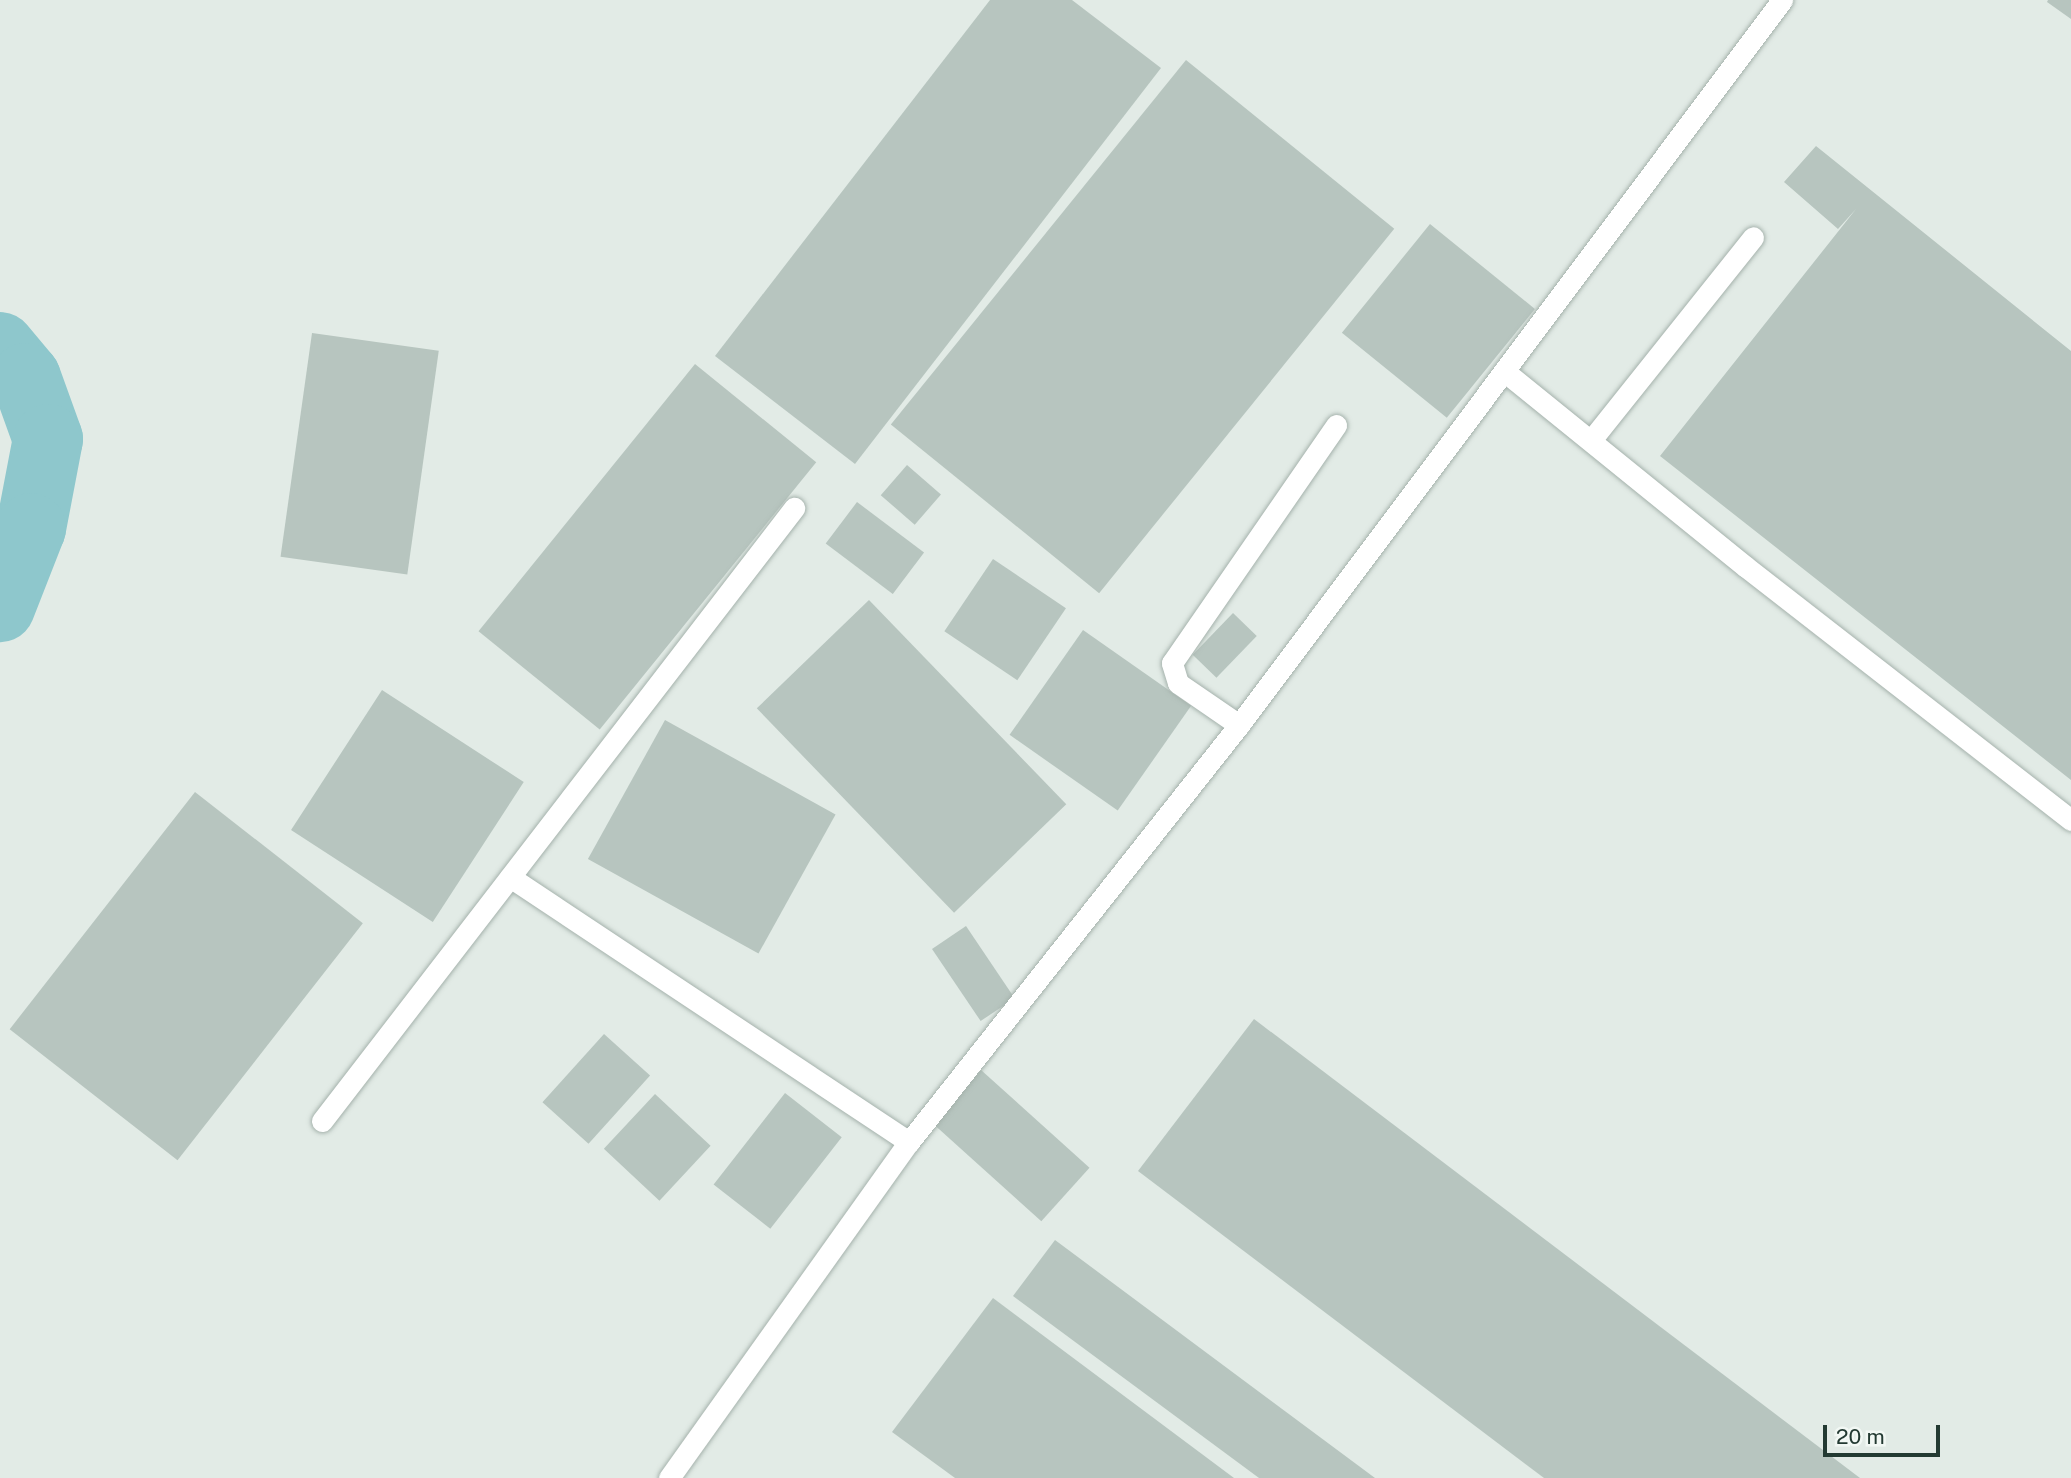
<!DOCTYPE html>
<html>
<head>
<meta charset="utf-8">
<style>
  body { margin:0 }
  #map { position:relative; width:2071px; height:1478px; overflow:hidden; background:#e2ebe6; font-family:"Public Sans",sans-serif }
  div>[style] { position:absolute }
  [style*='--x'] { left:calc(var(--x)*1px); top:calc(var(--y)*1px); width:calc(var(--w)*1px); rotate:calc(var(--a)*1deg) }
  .river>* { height:70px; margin:-35px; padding:0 35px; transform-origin:35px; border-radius:35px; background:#8ec7cc }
  .building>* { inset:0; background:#b7c5bf; transform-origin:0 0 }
  .roads { filter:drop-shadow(0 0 2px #a5b2ac) drop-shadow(0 0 2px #a5b2ac) }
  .minor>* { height:21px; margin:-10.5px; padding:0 10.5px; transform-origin:10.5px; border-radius:10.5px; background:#fff }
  span { translate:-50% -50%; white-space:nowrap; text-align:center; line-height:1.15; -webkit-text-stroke:5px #f2f8f4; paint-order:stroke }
  .scale { position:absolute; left:1823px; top:1425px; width:117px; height:32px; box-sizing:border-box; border:4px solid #233a32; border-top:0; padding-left:9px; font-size:21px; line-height:24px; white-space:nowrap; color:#233a32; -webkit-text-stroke:5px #f2f8f4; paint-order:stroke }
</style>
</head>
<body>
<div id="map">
  <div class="river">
    <div style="--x:0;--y:347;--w:40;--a:50"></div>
    <div style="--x:26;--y:378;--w:65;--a:70.2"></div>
    <div style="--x:48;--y:439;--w:91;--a:100.8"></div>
    <div style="--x:31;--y:528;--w:85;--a:111.4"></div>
  </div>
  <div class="building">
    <div style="clip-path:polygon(990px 0,1072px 0,1161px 68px,855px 464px,715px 356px)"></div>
    <div style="clip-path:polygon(2048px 0,2071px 0,2071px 19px,2047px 2px)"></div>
    <div style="left:1186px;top:60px;width:268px;height:469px;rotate:39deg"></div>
    <div style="clip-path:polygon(1816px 146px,2071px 351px,2071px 780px,1660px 456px,1856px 209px,1838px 229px,1784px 182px)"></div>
    <div style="left:1430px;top:224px;width:135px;height:140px;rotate:39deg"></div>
    <div style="left:312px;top:333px;width:128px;height:226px;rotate:8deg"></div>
    <div style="left:695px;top:364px;width:156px;height:344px;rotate:39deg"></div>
    <div style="left:907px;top:465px;width:45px;height:40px;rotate:41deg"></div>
    <div style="left:857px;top:502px;width:84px;height:52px;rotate:37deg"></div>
    <div style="left:993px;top:559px;width:88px;height:87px;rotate:34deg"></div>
    <div style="left:869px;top:600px;width:284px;height:156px;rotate:46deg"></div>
    <div style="left:1233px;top:613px;width:33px;height:58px;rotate:44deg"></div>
    <div style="left:1083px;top:630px;width:132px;height:128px;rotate:35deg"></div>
    <div style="left:382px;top:690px;width:169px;height:167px;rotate:33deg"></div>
    <div style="left:665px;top:720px;width:195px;height:159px;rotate:29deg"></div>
    <div style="left:195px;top:792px;width:213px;height:301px;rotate:38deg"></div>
    <div style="left:966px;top:926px;width:87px;height:41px;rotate:56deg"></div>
    <div style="clip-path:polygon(1254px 1019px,1860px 1478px,1544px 1478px,1138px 1171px)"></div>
    <div style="left:604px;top:1034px;width:62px;height:92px;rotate:42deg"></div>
    <div style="left:981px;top:1070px;width:146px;height:72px;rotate:42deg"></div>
    <div style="left:785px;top:1093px;width:72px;height:116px;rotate:38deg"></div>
    <div style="left:655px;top:1094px;width:76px;height:75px;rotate:43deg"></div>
    <div style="clip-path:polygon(1055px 1240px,1375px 1478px,1259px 1478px,1013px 1296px)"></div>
    <div style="clip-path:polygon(993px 1298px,1234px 1478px,955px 1478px,892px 1432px)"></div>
  </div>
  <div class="roads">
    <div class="minor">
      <div style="--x:1504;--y:371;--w:311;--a:39"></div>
      <div style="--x:1746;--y:567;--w:412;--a:37.9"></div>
      <div style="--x:1592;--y:439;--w:258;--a:-51.4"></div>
      <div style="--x:1239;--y:725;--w:74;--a:-145.5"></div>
      <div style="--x:1178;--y:683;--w:21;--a:-107"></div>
      <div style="--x:1172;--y:663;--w:289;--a:-55.4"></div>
      <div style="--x:510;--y:877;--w:479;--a:33.6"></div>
      <div style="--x:322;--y:1121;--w:774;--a:-52.4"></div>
      <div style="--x:669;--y:1478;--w:413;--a:-54.5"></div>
      <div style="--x:909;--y:1142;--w:532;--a:-51.64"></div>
      <div style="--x:1239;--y:725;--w:906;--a:-53.17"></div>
    </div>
  </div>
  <div class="scale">20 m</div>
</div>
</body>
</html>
